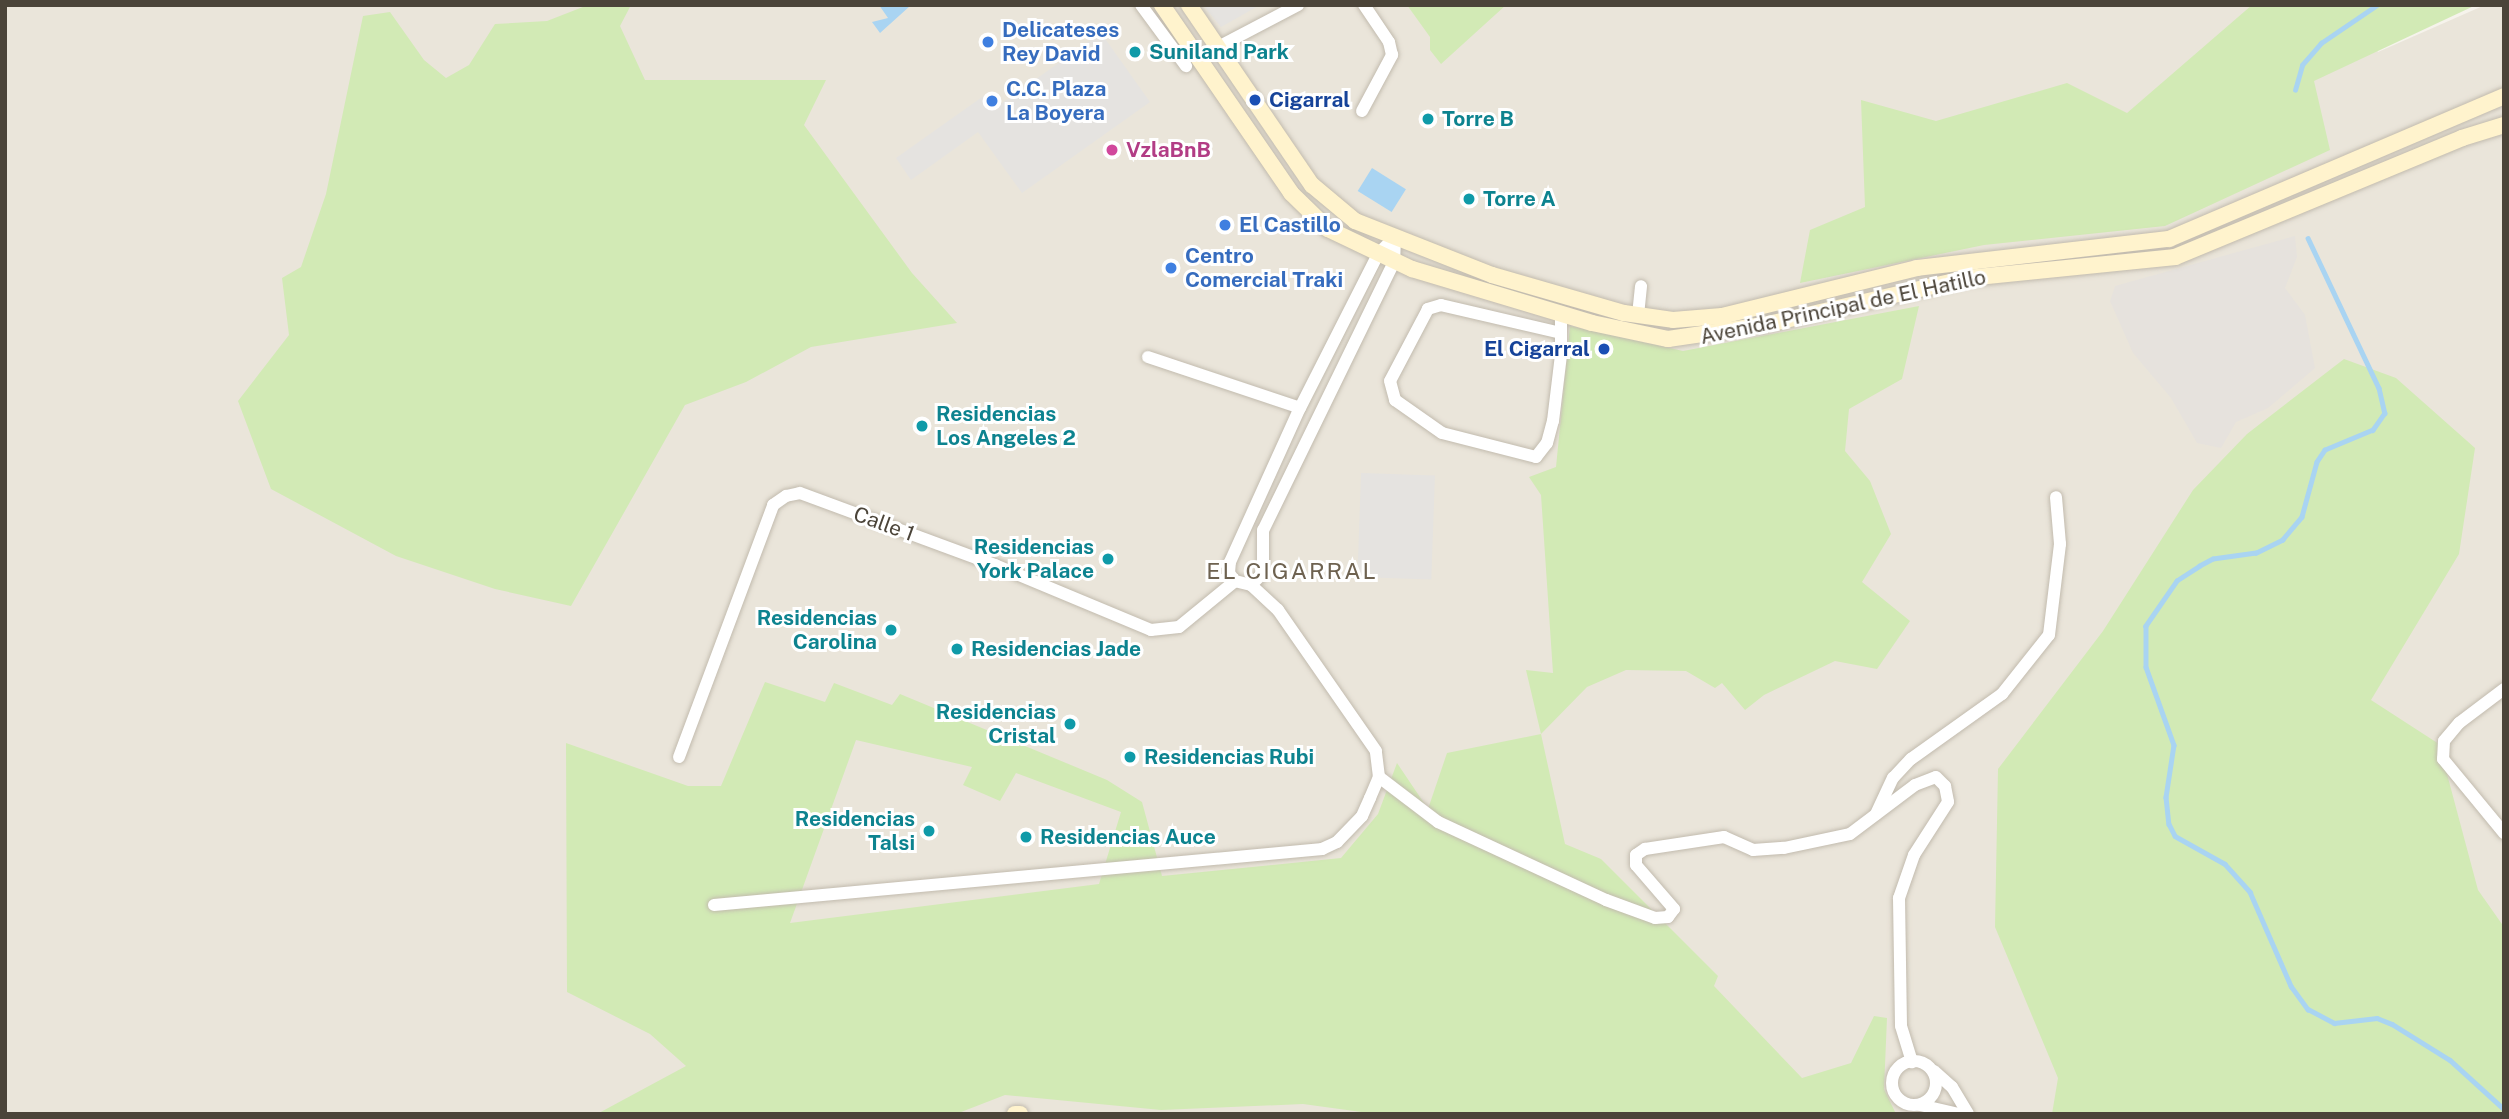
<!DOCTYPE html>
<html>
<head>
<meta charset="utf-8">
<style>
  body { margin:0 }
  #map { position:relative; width:2509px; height:1119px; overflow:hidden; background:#f6f3ec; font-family:"Public Sans",sans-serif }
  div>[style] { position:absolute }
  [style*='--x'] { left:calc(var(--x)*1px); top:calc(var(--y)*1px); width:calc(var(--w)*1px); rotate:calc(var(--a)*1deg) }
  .residential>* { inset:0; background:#eae5da }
  .industrial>* { inset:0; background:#e6e2dd }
  .green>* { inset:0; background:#d2eab5 }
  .parking>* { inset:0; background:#e5e3e0; transform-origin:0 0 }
  .water>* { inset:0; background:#a9d4f2; transform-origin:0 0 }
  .stream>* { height:4.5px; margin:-2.25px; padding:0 2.25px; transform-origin:2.25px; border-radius:2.25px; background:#a9d4f2 }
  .roads { filter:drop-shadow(0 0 2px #c2bbae) drop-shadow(0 0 2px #c2bbae) }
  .street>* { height:12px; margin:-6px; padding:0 6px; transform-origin:6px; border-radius:6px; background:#fff }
  .street>.ring { margin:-6px; padding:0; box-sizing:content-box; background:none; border:12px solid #fff; border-radius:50% }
  .secondary>* { height:16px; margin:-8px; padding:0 8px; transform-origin:8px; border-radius:8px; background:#fff3cd }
  .dots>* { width:19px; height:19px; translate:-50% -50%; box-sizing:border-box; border:4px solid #fff; border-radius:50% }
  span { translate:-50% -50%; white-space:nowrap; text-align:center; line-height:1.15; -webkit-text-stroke:6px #fff; paint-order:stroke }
  .shop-label { font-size:21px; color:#366cbe; font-weight:700 }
  .left { translate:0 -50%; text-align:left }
  .culture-label { font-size:21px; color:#0d838f; font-weight:700 }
  .right { translate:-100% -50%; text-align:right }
  .transit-label { font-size:21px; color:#164399; font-weight:700 }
  .hotel-label { font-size:21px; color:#b23c85; font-weight:700 }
  .street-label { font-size:21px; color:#4b4439 }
  .neighbourhood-label { font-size:23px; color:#6e6250; letter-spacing:2px }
  .frame { position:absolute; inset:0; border:7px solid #4b4439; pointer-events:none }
</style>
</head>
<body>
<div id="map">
  <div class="residential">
    <div style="clip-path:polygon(5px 5px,2352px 5px,2378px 52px,2485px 5px,2504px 5px,2504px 1114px,5px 1114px)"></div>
  </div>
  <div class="industrial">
    <div style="clip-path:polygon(2295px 236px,2297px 257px,2285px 288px,2305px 315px,2315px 368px,2268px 408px,2236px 422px,2221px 448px,2197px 443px,2171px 398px,2133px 353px,2110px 301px,2115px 286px)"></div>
  </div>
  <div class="green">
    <div style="clip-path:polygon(588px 5px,631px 5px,620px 26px,645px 80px,826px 80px,804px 125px,912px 273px,957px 323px,811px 347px,746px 382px,685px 405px,571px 606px,495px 589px,396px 556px,271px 489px,238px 401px,289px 335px,282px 278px,301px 267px,326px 194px,363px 16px,390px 12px,424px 60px,446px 78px,469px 65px,495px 24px,547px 21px)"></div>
    <div style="clip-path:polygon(1407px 5px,1506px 5px,1441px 64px,1430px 50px,1430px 37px)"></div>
    <div style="clip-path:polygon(2252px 5px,2476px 5px,2314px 81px,2330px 150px,2165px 226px,1984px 245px,1800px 283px,1810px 230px,1865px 207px,1861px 100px,1936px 121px,2067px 83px,2127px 113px)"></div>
    <div style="clip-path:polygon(evenodd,1919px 306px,1902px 379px,1849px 409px,1845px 451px,1870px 481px,1891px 534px,1862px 582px,1910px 621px,1877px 669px,1835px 661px,1764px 695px,1745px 710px,1722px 683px,1715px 688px,1686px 671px,1626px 670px,1587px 687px,1541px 734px,1565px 844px,1601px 859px,1718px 976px,1714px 986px,1802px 1078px,1851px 1063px,1874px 1016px,1887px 1018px,1884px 1089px,1896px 1114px,1376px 1114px,1303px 1104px,1161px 1110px,1005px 1095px,956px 1114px,597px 1114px,686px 1066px,650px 1034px,567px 992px,566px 743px,688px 786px,721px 786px,765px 682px,825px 702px,834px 683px,892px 705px,900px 694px,1107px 780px,1142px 802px,1162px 876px,1341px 858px,1378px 814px,1397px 763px,1428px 809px,1447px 753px,1541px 734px,1526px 670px,1553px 673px,1541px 495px,1529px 477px,1556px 467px,1570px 326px,1683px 351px,1919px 306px,856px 740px,972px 767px,963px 785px,1000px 801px,1016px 773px,1121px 812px,1099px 884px,790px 923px,856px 740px)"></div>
    <div style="clip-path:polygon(2344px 359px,2396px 378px,2475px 448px,2459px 554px,2371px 700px,2439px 744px,2478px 890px,2504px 927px,2504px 1114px,2052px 1114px,2058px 1078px,1995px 927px,1998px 769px,2103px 631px,2193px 490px,2247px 434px)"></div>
  </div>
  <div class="parking">
    <div style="clip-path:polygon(1203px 5px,1260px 5px,1221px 27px)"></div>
    <div style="clip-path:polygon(1101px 33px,1150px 102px,1022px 193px,978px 132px,911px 180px,896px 158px,985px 95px,995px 108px)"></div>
    <div style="left:1361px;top:473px;width:74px;height:104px;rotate:2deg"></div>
  </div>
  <div class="water">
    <div style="clip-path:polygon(879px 5px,910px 5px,910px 6px,880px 33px,872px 22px,888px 18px)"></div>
    <div style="left:1372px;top:168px;width:40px;height:27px;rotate:32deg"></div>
  </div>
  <div class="stream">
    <div style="--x:2295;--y:90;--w:26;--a:-74"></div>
    <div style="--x:2302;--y:65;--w:29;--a:-49"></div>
    <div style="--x:2321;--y:43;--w:68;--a:-34.2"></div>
    <div style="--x:2308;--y:238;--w:166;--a:64.7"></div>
    <div style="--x:2379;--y:388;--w:26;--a:77"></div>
    <div style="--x:2385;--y:413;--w:21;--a:125"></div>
    <div style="--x:2373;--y:430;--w:52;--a:157.4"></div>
    <div style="--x:2325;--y:450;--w:14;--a:124"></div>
    <div style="--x:2317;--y:462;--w:57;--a:105.3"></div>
    <div style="--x:2302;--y:517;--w:30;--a:130"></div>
    <div style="--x:2283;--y:540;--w:30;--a:154"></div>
    <div style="--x:2256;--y:553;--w:43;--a:172.1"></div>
    <div style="--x:2213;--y:559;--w:15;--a:152"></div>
    <div style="--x:2200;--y:566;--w:27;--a:147"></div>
    <div style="--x:2177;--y:581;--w:55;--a:124.6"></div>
    <div style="--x:2146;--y:626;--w:41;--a:90"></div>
    <div style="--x:2146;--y:667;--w:83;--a:70.3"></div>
    <div style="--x:2174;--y:745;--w:53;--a:98.7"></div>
    <div style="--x:2166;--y:797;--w:27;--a:84"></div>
    <div style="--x:2169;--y:824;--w:13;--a:63"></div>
    <div style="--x:2175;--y:836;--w:57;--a:29.2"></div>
    <div style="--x:2225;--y:864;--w:38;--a:48"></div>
    <div style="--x:2250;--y:892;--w:103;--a:66.4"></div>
    <div style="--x:2291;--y:986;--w:29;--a:54"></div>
    <div style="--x:2308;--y:1009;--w:30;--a:28"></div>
    <div style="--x:2334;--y:1023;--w:43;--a:-6.6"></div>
    <div style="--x:2377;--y:1018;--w:16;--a:22"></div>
    <div style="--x:2392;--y:1024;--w:68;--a:31.8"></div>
    <div style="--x:2450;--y:1060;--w:73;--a:42.2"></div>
  </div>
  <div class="roads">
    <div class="street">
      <div style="--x:1141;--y:5;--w:76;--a:53.6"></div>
      <div style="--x:1199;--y:57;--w:112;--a:-27.7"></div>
      <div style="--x:1362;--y:111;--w:64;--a:-61.8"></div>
      <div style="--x:1392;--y:55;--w:13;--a:-103"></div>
      <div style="--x:1389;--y:42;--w:45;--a:-124"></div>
      <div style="--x:1395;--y:237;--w:25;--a:92"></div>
      <div style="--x:1394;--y:262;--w:298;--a:116"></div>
      <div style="--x:1263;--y:530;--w:43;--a:90"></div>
      <div style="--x:1263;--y:573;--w:17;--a:135"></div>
      <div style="--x:1251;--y:585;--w:16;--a:-166"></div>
      <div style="--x:1235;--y:581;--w:10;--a:-127"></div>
      <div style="--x:1229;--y:573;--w:11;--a:-85"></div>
      <div style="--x:1230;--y:562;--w:169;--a:-65.6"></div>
      <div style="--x:1300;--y:408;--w:173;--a:-63.1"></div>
      <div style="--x:1378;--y:254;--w:24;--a:-45"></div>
      <div style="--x:1638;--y:315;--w:29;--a:-84"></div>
      <div style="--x:1561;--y:333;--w:123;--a:-166.9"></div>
      <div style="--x:1441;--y:305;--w:14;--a:163"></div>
      <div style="--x:1428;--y:309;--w:81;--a:117.8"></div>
      <div style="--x:1390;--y:381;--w:20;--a:75"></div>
      <div style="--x:1395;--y:400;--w:57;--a:35.1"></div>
      <div style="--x:1442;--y:433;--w:97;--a:14.3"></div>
      <div style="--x:1536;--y:457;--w:18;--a:-52"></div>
      <div style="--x:1547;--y:443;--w:23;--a:-75"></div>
      <div style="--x:1553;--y:421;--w:66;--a:-83.1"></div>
      <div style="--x:1561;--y:355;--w:42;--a:-90"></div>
      <div style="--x:1148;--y:357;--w:160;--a:18.5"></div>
      <div style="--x:2504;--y:689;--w:56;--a:142.9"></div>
      <div style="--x:2459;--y:723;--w:23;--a:130"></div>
      <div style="--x:2444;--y:741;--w:18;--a:93"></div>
      <div style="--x:2443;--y:759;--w:96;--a:50.5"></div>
      <div style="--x:679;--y:757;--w:269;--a:-69.5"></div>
      <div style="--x:773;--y:505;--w:16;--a:-35"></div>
      <div style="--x:786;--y:496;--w:14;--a:-12"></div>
      <div style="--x:800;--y:493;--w:208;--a:20.3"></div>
      <div style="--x:995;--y:565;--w:169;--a:22.6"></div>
      <div style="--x:1151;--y:630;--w:28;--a:-6"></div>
      <div style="--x:1179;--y:627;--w:72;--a:-39.4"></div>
      <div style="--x:1379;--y:777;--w:74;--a:37.3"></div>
      <div style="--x:1438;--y:822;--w:185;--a:24.9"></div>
      <div style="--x:1606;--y:900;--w:52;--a:20.2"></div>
      <div style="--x:1655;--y:918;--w:13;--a:-4"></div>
      <div style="--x:1668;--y:917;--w:10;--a:-53"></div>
      <div style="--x:1674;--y:909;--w:58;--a:-130.8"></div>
      <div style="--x:1636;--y:865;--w:10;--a:-90"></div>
      <div style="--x:1636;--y:855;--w:11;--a:-34"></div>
      <div style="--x:1645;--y:849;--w:80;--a:-8.6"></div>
      <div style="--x:1724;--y:837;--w:32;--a:24"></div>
      <div style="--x:1753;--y:850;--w:31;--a:-4"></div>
      <div style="--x:1784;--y:848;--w:67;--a:-12"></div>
      <div style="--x:1850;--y:834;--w:81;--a:-37"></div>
      <div style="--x:1915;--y:785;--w:22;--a:-21"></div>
      <div style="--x:1936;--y:777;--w:13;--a:45"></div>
      <div style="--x:1945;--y:786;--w:16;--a:79"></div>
      <div style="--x:1948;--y:802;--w:63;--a:122.7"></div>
      <div style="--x:1914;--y:855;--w:46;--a:109.2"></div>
      <div style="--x:1899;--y:898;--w:128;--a:89.1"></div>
      <div style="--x:1901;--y:1026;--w:38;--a:73"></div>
      <div style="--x:1876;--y:814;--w:40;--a:-65"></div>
      <div style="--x:1893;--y:778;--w:26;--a:-47"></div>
      <div style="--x:1911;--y:759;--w:112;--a:-35.5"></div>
      <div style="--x:2002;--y:694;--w:75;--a:-51.5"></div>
      <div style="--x:2049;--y:635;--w:92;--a:-83.1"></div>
      <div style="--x:2060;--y:544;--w:47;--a:-94.9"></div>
      <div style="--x:714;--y:905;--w:611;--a:-5.26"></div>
      <div style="--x:1322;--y:849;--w:17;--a:-25"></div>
      <div style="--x:1337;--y:842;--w:36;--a:-46"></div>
      <div style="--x:1362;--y:816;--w:20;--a:-66"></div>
      <div style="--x:1370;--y:798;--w:23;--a:-67"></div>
      <div style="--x:1379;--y:777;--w:26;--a:-97"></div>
      <div style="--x:1376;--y:751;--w:172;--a:-124.8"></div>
      <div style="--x:1278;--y:610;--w:37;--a:-137"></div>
      <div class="ring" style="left:1892px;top:1061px;width:32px;height:32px"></div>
      <div style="--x:1934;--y:1071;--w:24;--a:42"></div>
      <div style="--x:1952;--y:1087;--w:31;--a:59"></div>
      <div style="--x:1920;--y:1105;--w:40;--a:13"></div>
    </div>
    <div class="secondary">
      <div style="--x:1162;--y:5;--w:228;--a:55.5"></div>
      <div style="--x:1291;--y:193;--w:52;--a:44.2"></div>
      <div style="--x:1328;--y:229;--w:93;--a:25.5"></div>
      <div style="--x:1412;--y:269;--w:188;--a:16.7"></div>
      <div style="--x:1592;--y:323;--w:78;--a:11.9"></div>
      <div style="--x:1668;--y:339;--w:97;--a:-8.3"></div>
      <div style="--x:1764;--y:325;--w:209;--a:-13"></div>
      <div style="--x:1968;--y:278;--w:208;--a:-5.8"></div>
      <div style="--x:2175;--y:257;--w:311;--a:-22.5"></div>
      <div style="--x:2462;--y:138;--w:44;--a:-17.2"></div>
      <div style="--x:1189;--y:5;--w:218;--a:55.7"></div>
      <div style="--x:1312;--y:185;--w:56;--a:39.9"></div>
      <div style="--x:1355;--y:221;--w:147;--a:21.5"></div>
      <div style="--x:1492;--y:275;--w:137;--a:16.1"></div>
      <div style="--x:1624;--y:313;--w:49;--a:8.1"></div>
      <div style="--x:1673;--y:320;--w:49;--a:-4.7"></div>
      <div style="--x:1722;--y:316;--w:201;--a:-13.8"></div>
      <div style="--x:1917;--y:268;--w:254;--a:-6.6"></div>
      <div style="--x:2169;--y:239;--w:364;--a:-23.1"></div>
      <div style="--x:1015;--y:1114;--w:5;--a:0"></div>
    </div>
  </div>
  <div class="dots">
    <div style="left:988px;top:42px;background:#3f7fe0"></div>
    <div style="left:1135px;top:52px;background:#0f9aa8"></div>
    <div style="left:1255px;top:100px;background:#1a4fb4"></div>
    <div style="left:992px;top:101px;background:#3f7fe0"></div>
    <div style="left:1428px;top:119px;background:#0f9aa8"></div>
    <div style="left:1112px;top:150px;background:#d1479c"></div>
    <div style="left:1469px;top:199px;background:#0f9aa8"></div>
    <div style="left:1225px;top:225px;background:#3f7fe0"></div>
    <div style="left:1171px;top:268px;background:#3f7fe0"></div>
    <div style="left:1604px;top:349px;background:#1a4fb4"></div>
    <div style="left:922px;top:426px;background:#0f9aa8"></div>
    <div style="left:1108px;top:559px;background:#0f9aa8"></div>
    <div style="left:891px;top:630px;background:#0f9aa8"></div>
    <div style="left:957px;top:649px;background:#0f9aa8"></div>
    <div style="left:1070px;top:724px;background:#0f9aa8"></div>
    <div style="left:1130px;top:757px;background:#0f9aa8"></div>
    <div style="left:929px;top:831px;background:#0f9aa8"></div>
    <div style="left:1026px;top:837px;background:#0f9aa8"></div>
  </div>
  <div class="shop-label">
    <span class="left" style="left:1002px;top:42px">Delicateses<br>Rey David</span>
    <span class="left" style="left:1006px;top:101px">C.C. Plaza<br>La Boyera</span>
    <span class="left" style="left:1239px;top:225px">El Castillo</span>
    <span class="left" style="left:1185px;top:268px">Centro<br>Comercial Traki</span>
  </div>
  <div class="culture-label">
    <span class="left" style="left:1149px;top:52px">Suniland Park</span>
    <span class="left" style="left:1442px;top:119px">Torre B</span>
    <span class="left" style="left:1483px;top:199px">Torre A</span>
    <span class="left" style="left:936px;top:426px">Residencias<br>Los Angeles 2</span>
    <span class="right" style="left:1094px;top:559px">Residencias<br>York Palace</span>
    <span class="right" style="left:877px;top:630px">Residencias<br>Carolina</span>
    <span class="left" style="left:971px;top:649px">Residencias Jade</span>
    <span class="right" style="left:1056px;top:724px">Residencias<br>Cristal</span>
    <span class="left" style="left:1144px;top:757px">Residencias Rubi</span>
    <span class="right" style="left:915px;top:831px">Residencias<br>Talsi</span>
    <span class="left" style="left:1040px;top:837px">Residencias Auce</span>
  </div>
  <div class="transit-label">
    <span class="left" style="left:1269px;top:100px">Cigarral</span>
    <span class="right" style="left:1590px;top:349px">El Cigarral</span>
  </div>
  <div class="hotel-label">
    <span class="left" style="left:1126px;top:150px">VzlaBnB</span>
  </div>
  <div class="street-label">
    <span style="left:1843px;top:307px;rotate:-12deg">Avenida Principal de El Hatillo</span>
    <span style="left:884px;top:524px;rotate:20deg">Calle 1</span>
  </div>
  <div class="neighbourhood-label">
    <span style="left:1292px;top:571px">EL CIGARRAL</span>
  </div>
  <div class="frame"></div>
</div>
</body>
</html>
